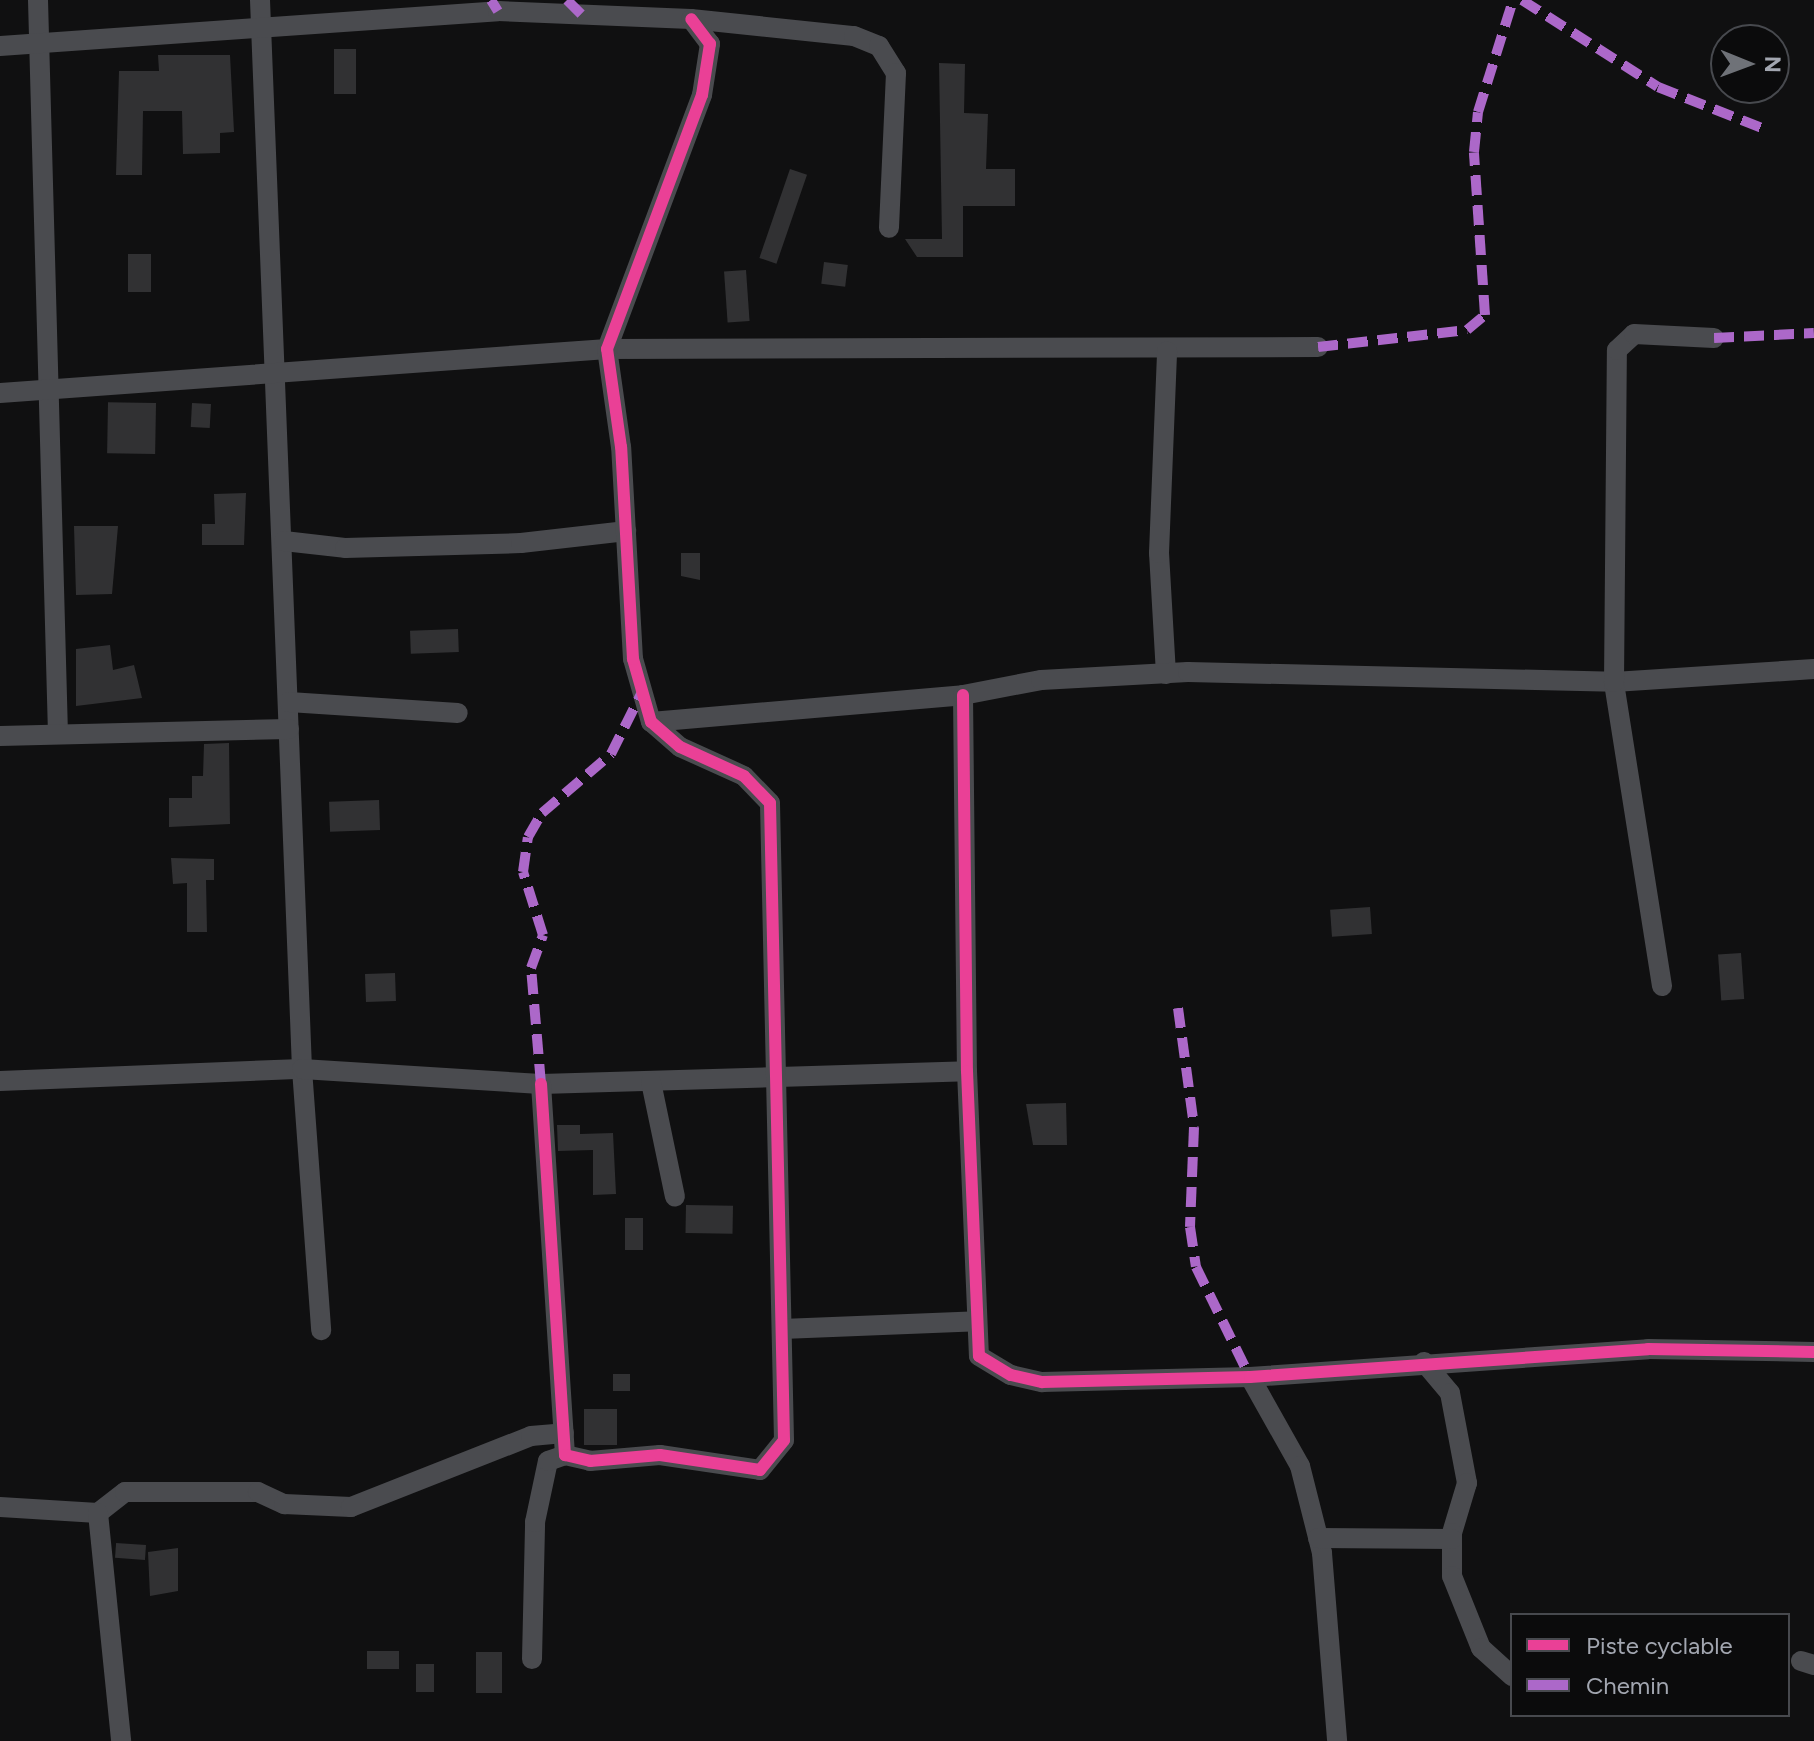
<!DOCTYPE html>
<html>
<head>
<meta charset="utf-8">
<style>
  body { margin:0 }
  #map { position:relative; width:1814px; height:1741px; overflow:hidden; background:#101011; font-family:Figtree,sans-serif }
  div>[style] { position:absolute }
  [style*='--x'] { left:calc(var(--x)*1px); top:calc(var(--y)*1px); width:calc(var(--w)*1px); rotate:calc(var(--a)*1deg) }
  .building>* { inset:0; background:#313133; transform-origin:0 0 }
  .minor>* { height:20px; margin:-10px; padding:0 10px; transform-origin:10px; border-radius:10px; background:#4a4b4f }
  .quiet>* { height:10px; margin-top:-5px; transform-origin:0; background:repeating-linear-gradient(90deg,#ac68c9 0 20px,transparent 0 30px) }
  .cycleway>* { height:12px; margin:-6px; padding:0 6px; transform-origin:6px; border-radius:6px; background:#ea4096 }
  span { translate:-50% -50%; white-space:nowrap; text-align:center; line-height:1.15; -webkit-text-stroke:6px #0b0b0c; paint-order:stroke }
  .legend { position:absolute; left:1510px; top:1613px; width:280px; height:104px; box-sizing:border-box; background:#0b0b0c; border:2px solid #47494e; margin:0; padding:10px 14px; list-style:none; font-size:24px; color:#a2a6b0 }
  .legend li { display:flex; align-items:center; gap:16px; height:40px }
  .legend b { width:40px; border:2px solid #47494e }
  .north { position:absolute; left:1710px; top:24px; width:80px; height:80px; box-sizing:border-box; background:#0b0b0c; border:2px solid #47494e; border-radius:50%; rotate:91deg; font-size:22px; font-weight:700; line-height:32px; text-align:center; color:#a2a6b0 }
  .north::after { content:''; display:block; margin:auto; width:28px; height:36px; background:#6f7278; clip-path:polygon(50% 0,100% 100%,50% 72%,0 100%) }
</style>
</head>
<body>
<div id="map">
  <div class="building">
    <div style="left:356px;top:49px;width:45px;height:22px;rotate:90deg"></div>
    <div style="clip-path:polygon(158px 55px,230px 55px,234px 132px,220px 133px,220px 153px,183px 154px,182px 111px,143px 111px,142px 175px,116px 175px,119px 71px,159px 71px)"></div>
    <div style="clip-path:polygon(939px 63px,965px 64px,964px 113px,988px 114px,986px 169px,1015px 169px,1015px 206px,963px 206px,963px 257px,917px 257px,905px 239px,942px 239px)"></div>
    <div style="left:790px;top:169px;width:18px;height:94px;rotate:19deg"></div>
    <div style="left:128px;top:254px;width:23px;height:38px"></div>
    <div style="left:824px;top:262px;width:24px;height:22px;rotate:7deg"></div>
    <div style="left:746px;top:270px;width:51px;height:22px;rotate:86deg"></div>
    <div style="left:156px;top:403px;width:51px;height:48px;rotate:91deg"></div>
    <div style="left:192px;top:403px;width:19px;height:24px;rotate:3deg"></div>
    <div style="clip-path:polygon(246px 493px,244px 545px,202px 545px,202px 524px,215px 524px,214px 494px)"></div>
    <div style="clip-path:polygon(74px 526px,118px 526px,112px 594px,76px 595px)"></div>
    <div style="clip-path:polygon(681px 553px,700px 553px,700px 580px,681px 576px)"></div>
    <div style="left:458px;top:629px;width:23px;height:48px;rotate:88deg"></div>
    <div style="clip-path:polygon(110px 645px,113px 670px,134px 665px,142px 698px,76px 706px,76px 649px)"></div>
    <div style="clip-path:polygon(229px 743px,230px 824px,169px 827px,169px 798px,192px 798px,192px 776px,203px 776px,204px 744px)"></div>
    <div style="left:379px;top:800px;width:30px;height:50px;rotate:88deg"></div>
    <div style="clip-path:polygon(171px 858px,214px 859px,214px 880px,206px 880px,207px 932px,187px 932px,187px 883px,173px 884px)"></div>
    <div style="left:1370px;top:907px;width:27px;height:40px;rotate:86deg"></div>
    <div style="left:1741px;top:953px;width:46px;height:23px;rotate:86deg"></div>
    <div style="left:395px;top:973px;width:28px;height:30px;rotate:88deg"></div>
    <div style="clip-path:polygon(1066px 1103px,1067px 1145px,1033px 1145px,1026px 1104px)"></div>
    <div style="clip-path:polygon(557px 1125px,580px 1125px,580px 1134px,613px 1133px,616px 1194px,593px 1195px,593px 1150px,558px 1151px)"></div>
    <div style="left:686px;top:1205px;width:47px;height:28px;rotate:1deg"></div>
    <div style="left:625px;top:1218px;width:18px;height:32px"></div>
    <div style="left:613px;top:1374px;width:17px;height:17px"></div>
    <div style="left:584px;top:1409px;width:33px;height:36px"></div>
    <div style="left:146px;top:1545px;width:15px;height:30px;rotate:94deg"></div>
    <div style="clip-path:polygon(178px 1548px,178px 1591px,150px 1596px,148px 1552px)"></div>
    <div style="left:367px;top:1651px;width:32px;height:18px"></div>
    <div style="left:502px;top:1652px;width:41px;height:26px;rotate:90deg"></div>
    <div style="left:434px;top:1664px;width:28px;height:18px;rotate:90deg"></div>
  </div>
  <div class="minor">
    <div style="--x:38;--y:0;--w:733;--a:88.44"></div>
    <div style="--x:260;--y:0;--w:1070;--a:87.75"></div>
    <div style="--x:302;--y:1069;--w:262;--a:85.8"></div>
    <div style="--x:0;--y:46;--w:499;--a:-4"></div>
    <div style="--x:498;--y:11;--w:193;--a:2.4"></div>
    <div style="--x:691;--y:19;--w:164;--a:6"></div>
    <div style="--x:854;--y:36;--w:27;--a:22"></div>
    <div style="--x:879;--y:46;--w:32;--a:58"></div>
    <div style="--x:896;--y:73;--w:155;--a:92.6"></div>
    <div style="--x:0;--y:393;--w:609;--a:-4.15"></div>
    <div style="--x:607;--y:349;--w:711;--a:-0.16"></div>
    <div style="--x:284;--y:541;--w:61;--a:6.5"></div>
    <div style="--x:345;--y:548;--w:176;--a:-1.6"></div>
    <div style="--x:521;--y:543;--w:106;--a:-6.5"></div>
    <div style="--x:1166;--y:674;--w:121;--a:-93.3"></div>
    <div style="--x:1159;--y:553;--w:202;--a:-87.7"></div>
    <div style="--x:963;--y:695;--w:376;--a:89.4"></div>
    <div style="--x:967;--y:1071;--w:285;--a:87.6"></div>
    <div style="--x:979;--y:1356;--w:37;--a:31"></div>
    <div style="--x:1011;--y:1375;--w:32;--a:13"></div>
    <div style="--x:1042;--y:1382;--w:208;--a:-1.4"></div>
    <div style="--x:1250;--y:1377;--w:399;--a:-4"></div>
    <div style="--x:1648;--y:1349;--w:166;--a:1"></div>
    <div style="--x:289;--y:702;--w:169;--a:3.7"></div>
    <div style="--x:651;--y:722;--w:313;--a:-4.9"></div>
    <div style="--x:963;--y:695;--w:79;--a:-10.9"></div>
    <div style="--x:1041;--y:680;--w:147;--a:-3.1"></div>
    <div style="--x:1188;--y:672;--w:426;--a:1.3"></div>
    <div style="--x:1614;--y:682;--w:200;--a:-3.7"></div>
    <div style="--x:0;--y:736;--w:289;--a:-1.4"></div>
    <div style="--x:1662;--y:986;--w:308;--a:-99"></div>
    <div style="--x:1614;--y:682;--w:332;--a:-89.5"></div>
    <div style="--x:1617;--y:350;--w:23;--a:-43"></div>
    <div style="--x:1634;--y:334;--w:80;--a:2.9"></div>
    <div style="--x:0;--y:1081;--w:302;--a:-2.3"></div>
    <div style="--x:302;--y:1069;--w:239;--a:3.6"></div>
    <div style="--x:541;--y:1084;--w:426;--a:-1.7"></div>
    <div style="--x:651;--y:1082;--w:117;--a:78.2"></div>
    <div style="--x:541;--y:1084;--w:372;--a:86.3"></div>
    <div style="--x:565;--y:1455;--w:26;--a:13"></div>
    <div style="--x:590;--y:1461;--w:70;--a:-4.9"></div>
    <div style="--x:660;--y:1455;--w:101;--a:8.5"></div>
    <div style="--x:760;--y:1470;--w:38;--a:-51"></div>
    <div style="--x:784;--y:1440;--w:637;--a:-91.26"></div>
    <div style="--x:770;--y:803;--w:37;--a:-134"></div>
    <div style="--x:744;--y:776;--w:70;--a:-155.6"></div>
    <div style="--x:680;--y:747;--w:38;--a:-139"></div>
    <div style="--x:651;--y:722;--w:66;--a:-105.9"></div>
    <div style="--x:633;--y:659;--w:212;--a:-93.2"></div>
    <div style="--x:621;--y:447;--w:99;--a:-98.1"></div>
    <div style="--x:607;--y:349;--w:271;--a:-69.5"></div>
    <div style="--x:702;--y:95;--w:52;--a:-81.1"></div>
    <div style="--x:710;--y:44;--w:31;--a:-127"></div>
    <div style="--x:782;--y:1329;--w:195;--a:-2.3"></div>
    <div style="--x:1424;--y:1362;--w:40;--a:50"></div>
    <div style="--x:1450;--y:1393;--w:92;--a:79.3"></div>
    <div style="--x:1467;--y:1483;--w:52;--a:106.7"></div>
    <div style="--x:1452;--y:1533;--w:43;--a:90"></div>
    <div style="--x:1452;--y:1576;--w:78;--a:68.1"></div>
    <div style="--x:1481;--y:1648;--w:42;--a:42.1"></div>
    <div style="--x:1250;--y:1377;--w:102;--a:60.7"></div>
    <div style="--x:1300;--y:1466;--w:90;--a:75.8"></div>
    <div style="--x:1322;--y:1553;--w:189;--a:85.4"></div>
    <div style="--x:0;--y:1507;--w:98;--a:3.5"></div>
    <div style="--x:98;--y:1513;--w:34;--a:-38"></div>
    <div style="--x:125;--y:1492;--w:133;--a:0"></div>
    <div style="--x:258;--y:1492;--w:29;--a:25"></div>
    <div style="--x:284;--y:1504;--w:67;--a:2.6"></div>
    <div style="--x:351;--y:1507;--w:193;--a:-21.5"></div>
    <div style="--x:531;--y:1436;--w:33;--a:-5"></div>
    <div style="--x:98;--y:1513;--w:229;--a:84.2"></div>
    <div style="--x:1318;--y:1538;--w:134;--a:0.4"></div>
    <div style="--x:532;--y:1659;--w:137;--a:-88.7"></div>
    <div style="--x:535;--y:1522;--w:62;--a:-78"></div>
    <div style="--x:548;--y:1461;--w:18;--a:-19"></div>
    <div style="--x:1801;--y:1661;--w:14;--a:17"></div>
  </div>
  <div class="quiet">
    <div style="--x:491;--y:0;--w:13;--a:58"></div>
    <div style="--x:567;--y:0;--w:20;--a:45"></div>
    <div style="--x:1522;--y:0;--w:161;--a:32.6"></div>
    <div style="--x:1658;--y:87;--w:112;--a:21.5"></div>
    <div style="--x:1714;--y:338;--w:100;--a:-2.9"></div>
    <div style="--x:1318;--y:347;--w:150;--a:-6.5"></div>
    <div style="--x:1467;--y:330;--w:23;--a:-40"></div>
    <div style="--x:1485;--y:315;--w:163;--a:-93.9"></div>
    <div style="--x:1474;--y:152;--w:40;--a:-84.3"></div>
    <div style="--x:1478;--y:112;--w:117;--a:-72.6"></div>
    <div style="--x:1178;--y:1008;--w:120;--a:82.3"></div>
    <div style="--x:1194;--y:1127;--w:100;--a:92.3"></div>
    <div style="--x:1190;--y:1227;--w:40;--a:81.5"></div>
    <div style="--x:1196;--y:1267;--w:123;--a:63.9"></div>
    <div style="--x:541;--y:1084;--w:116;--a:-94.9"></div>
    <div style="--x:531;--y:968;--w:35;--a:-70"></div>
    <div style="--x:543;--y:935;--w:66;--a:-107.6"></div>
    <div style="--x:523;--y:872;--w:35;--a:-82"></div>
    <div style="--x:528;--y:837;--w:28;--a:-60"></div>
    <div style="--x:542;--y:813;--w:91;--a:-40.5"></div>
    <div style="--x:611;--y:754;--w:69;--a:-63.4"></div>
  </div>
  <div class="cycleway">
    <div style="--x:963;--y:695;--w:376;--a:89.4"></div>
    <div style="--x:967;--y:1071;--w:285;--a:87.6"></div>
    <div style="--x:979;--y:1356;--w:37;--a:31"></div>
    <div style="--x:1011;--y:1375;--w:32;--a:13"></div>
    <div style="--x:1042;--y:1382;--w:208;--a:-1.4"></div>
    <div style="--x:1250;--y:1377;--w:399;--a:-4"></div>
    <div style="--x:1648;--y:1349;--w:166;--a:1"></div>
    <div style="--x:541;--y:1084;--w:372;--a:86.3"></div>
    <div style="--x:565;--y:1455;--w:26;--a:13"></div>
    <div style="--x:590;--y:1461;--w:70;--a:-4.9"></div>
    <div style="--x:660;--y:1455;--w:101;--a:8.5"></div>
    <div style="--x:760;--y:1470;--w:38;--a:-51"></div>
    <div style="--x:784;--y:1440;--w:637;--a:-91.26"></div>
    <div style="--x:770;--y:803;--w:37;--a:-134"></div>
    <div style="--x:744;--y:776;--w:70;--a:-155.6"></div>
    <div style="--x:680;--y:747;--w:38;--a:-139"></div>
    <div style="--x:651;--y:722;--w:66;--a:-105.9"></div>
    <div style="--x:633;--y:659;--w:212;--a:-93.2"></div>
    <div style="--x:621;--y:447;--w:99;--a:-98.1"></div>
    <div style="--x:607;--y:349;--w:271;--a:-69.5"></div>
    <div style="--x:702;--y:95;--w:52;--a:-81.1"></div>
    <div style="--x:710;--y:44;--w:31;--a:-127"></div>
  </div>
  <ul class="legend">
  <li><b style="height:10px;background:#ea4096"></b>Piste cyclable</li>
  <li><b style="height:10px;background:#ac68c9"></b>Chemin</li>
  </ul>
  <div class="north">N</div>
</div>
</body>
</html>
